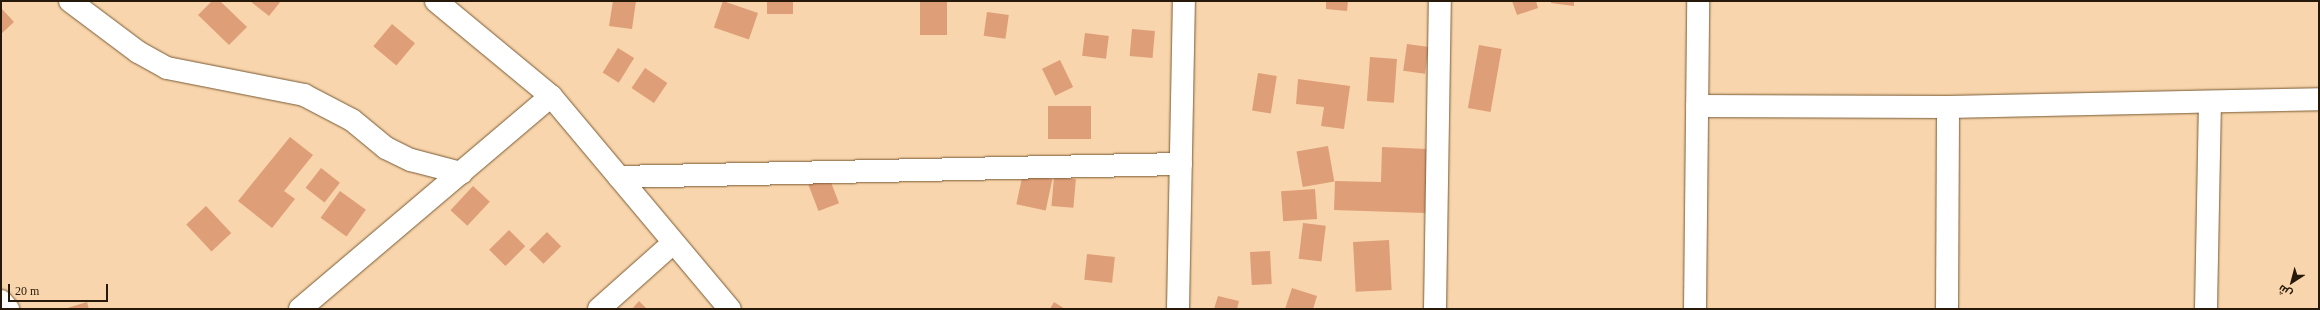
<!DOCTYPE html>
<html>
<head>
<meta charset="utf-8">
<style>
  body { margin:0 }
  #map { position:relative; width:2320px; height:310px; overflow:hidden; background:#f8d5ac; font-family:"Times New Roman",Cairo,serif }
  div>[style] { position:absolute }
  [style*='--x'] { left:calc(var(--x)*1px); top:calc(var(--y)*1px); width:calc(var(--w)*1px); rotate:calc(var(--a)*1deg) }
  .building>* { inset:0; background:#de9e78; transform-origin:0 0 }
  .roads { filter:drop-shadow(0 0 1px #795b35) drop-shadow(0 0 1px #795b35) }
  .minor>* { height:22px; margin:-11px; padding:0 11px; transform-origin:11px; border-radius:11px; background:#fff }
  span { translate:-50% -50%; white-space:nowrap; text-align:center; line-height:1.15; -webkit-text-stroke:3px #f8d5ac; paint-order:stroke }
  .frame { position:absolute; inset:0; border:2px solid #261909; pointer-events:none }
  .north { position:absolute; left:2272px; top:262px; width:40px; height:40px; -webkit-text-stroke:3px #f8d5ac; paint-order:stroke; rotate:216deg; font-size:11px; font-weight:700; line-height:16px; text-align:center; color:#261909 }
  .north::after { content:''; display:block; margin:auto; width:14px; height:18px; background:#261909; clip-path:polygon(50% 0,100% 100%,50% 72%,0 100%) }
  .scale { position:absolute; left:8px; top:284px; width:100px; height:18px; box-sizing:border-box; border:2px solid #261909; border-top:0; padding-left:5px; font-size:12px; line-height:14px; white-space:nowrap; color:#261909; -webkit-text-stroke:3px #f8d5ac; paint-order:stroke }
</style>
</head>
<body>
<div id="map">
  <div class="building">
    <div style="clip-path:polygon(212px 1px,220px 1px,247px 27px,229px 45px,198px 15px)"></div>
    <div style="clip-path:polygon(250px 1px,281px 1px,269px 16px)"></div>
    <div style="clip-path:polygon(613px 1px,636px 1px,632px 29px,609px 26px)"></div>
    <div style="left:723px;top:1px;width:37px;height:28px;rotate:19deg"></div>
    <div style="left:767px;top:1px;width:26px;height:13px"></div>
    <div style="left:920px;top:1px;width:27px;height:34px"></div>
    <div style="clip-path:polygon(1326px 1px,1348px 1px,1347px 11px,1326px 9px)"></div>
    <div style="clip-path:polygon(1512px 1px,1536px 1px,1538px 8px,1517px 15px)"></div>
    <div style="clip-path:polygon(1551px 1px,1574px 1px,1574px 6px,1551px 3px)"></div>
    <div style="clip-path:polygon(1px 8px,14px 22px,1px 34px)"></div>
    <div style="left:987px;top:12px;width:22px;height:24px;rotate:8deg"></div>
    <div style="left:392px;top:24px;width:30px;height:29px;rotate:40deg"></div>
    <div style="left:1132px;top:29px;width:23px;height:27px;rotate:5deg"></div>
    <div style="left:1085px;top:33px;width:24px;height:23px;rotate:7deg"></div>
    <div style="left:1407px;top:44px;width:22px;height:27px;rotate:8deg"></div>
    <div style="left:1479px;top:45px;width:23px;height:64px;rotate:10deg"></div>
    <div style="left:618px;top:48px;width:19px;height:29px;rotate:32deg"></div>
    <div style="left:1370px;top:57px;width:27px;height:44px;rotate:4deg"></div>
    <div style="left:1060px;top:60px;width:30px;height:20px;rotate:64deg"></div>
    <div style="left:645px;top:68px;width:27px;height:24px;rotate:34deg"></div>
    <div style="left:1258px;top:73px;width:19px;height:38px;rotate:9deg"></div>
    <div style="clip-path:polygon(1298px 79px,1350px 86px,1344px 129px,1321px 126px,1324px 107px,1296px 104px)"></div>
    <div style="left:1048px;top:106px;width:43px;height:33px"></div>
    <div style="clip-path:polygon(290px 137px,313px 155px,284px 191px,295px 199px,272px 228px,238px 201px)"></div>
    <div style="left:1328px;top:146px;width:36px;height:32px;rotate:80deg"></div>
    <div style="clip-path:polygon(1382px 147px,1427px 149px,1425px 213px,1334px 210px,1335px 181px,1381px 182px)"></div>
    <div style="left:321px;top:168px;width:24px;height:25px;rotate:38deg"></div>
    <div style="left:1023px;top:173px;width:30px;height:32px;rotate:12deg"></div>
    <div style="left:829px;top:177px;width:28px;height:22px;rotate:69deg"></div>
    <div style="left:1054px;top:177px;width:22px;height:29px;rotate:5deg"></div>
    <div style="left:473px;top:186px;width:23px;height:33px;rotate:43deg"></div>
    <div style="left:1315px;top:189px;width:30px;height:34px;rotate:86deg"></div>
    <div style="left:340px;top:191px;width:32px;height:33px;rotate:36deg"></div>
    <div style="left:206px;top:206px;width:37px;height:27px;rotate:47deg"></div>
    <div style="left:1303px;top:223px;width:23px;height:36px;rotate:7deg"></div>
    <div style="left:509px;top:230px;width:23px;height:28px;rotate:45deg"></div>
    <div style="left:547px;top:232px;width:20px;height:25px;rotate:45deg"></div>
    <div style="left:1389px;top:240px;width:50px;height:36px;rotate:87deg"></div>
    <div style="left:1270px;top:251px;width:33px;height:20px;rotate:87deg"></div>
    <div style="left:1087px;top:254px;width:28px;height:26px;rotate:6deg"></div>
    <div style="clip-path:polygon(1292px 288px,1317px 296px,1313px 309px,1285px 309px)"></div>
    <div style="clip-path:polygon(1218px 296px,1239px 301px,1237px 309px,1214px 309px)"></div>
    <div style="clip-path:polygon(639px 301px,647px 309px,632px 309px)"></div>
    <div style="clip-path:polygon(87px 302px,89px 309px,64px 309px)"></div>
    <div style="clip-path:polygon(1054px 302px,1065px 309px,1050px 309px)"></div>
  </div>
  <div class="roads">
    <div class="minor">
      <div style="--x:70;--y:1;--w:85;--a:36.9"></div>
      <div style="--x:138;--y:52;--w:33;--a:29"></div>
      <div style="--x:167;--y:68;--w:140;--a:11.1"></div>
      <div style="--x:304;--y:95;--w:54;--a:27.5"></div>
      <div style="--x:352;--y:120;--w:44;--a:39.5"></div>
      <div style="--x:386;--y:148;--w:28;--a:26"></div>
      <div style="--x:411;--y:160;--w:52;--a:14.6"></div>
      <div style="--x:436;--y:1;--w:149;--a:39.6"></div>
      <div style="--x:551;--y:96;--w:278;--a:50"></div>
      <div style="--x:1697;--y:106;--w:251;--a:0.2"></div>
      <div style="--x:1948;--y:107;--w:371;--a:-1.2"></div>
      <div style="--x:619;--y:177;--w:562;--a:-1.33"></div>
      <div style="--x:1;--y:301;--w:11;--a:49"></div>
      <div style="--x:300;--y:309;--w:329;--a:-40.3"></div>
      <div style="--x:599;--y:309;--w:99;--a:-41.7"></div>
      <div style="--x:1178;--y:309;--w:308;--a:-88.9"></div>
      <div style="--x:1435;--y:309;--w:308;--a:-89.1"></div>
      <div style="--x:1695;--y:309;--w:308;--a:-89.4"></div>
      <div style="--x:1947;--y:309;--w:202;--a:-89.7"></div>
      <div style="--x:2206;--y:309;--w:207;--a:-88.9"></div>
    </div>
  </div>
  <div class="frame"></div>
  <div class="north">ش</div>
  <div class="scale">20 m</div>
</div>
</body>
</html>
